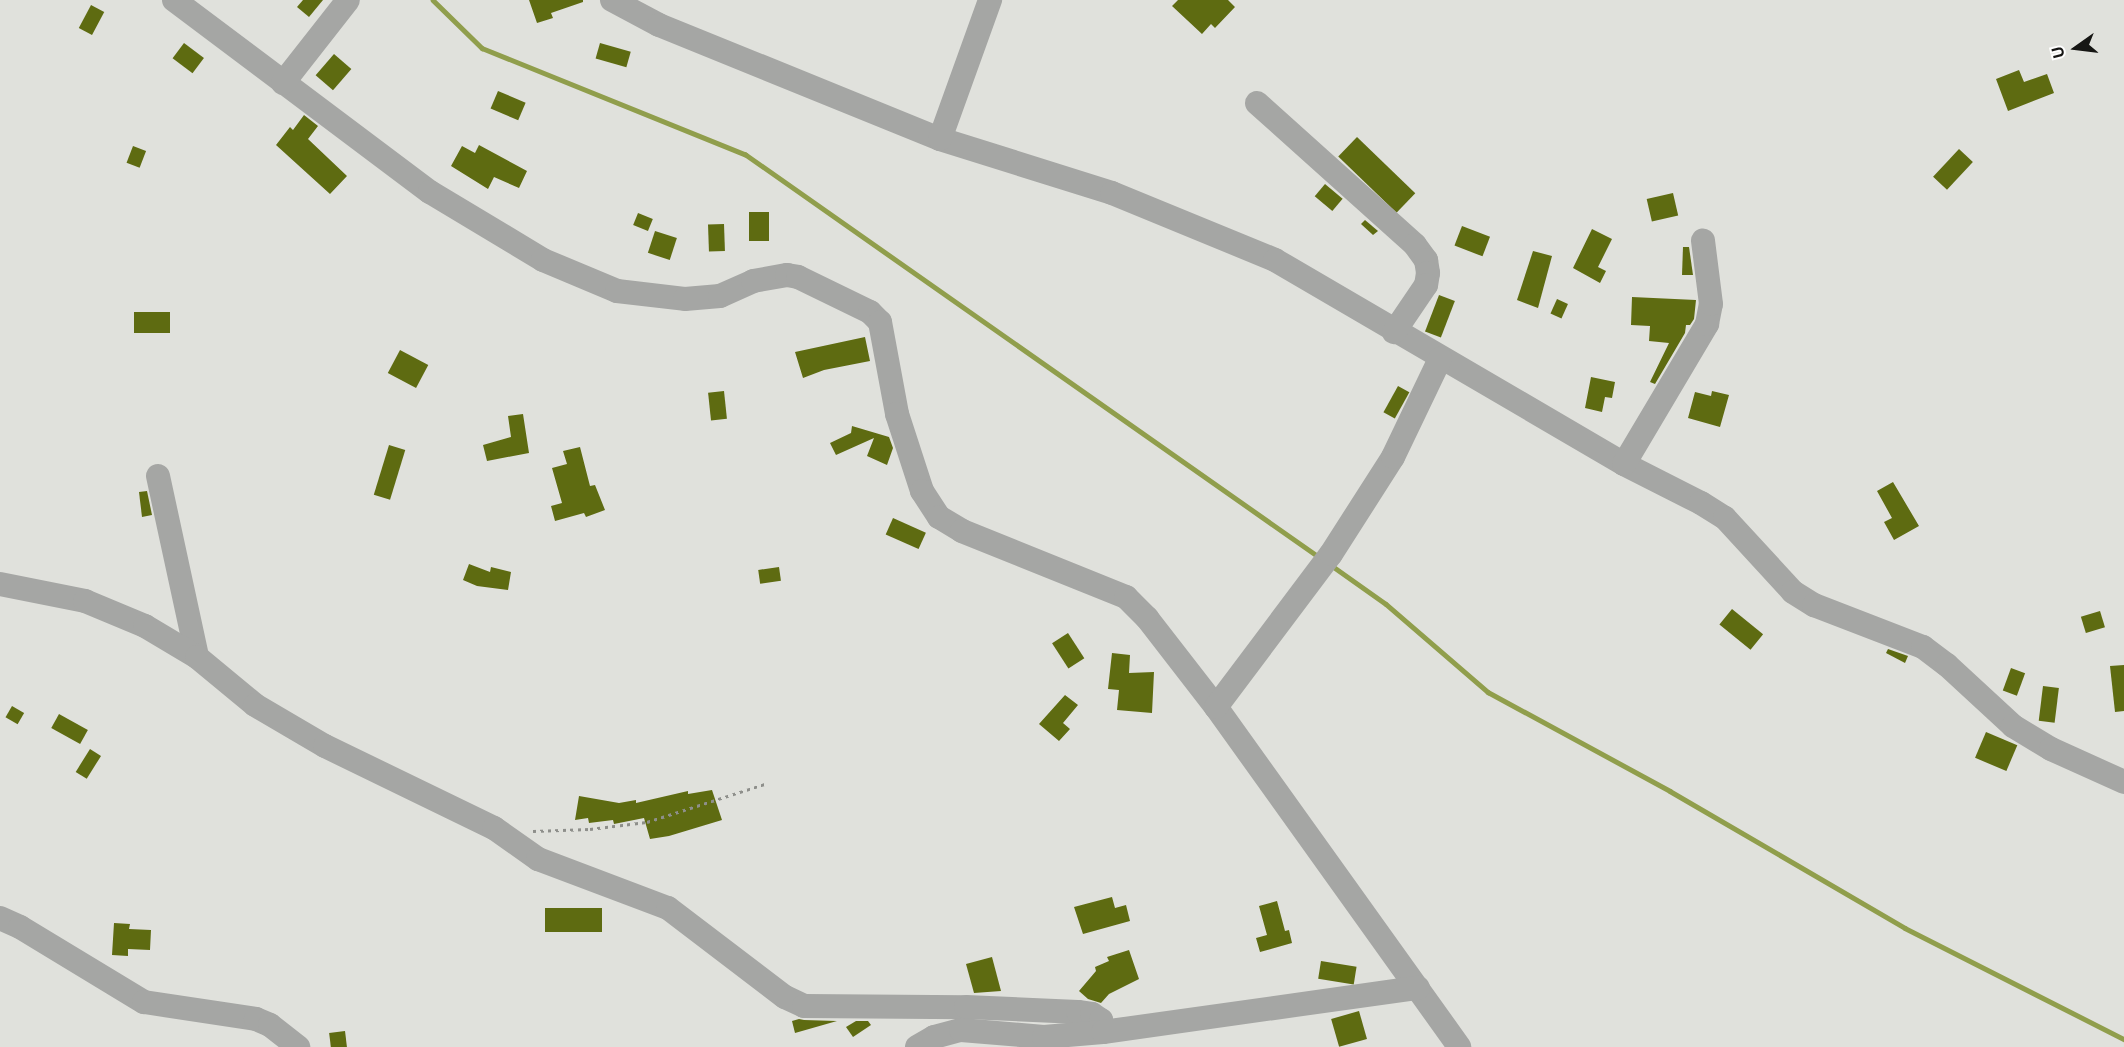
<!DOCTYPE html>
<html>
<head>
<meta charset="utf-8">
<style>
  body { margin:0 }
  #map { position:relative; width:2124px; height:1047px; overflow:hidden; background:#e0e1dc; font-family:Figtree,sans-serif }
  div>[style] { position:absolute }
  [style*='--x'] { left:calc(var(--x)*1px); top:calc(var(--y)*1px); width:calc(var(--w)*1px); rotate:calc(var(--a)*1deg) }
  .stream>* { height:4.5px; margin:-2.25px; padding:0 2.25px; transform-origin:2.25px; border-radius:2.25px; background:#909e4c }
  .building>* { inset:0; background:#5e6b11; transform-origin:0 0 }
  .path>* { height:3px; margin-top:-1.5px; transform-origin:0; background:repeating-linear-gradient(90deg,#8e8f8b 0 3px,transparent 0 7.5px) }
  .minor>* { height:24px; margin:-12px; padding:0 12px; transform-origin:12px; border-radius:12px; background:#a5a6a4 }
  span { translate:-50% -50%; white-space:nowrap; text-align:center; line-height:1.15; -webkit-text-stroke:4.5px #fff; paint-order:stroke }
  .north { position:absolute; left:2046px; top:18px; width:60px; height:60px; -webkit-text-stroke:4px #fff; paint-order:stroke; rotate:256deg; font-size:16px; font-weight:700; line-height:24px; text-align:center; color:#161614 }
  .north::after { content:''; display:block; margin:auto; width:21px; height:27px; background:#161614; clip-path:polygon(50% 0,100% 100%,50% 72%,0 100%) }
</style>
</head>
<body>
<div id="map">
  <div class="stream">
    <div style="--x:433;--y:0;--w:69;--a:44.4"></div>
    <div style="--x:482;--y:48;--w:284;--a:22"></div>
    <div style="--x:745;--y:154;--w:701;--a:35.07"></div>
    <div style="--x:1331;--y:565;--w:67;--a:35.3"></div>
    <div style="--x:1386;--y:604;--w:135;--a:40.8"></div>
    <div style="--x:1488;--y:692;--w:207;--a:28.5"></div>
    <div style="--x:1670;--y:791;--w:272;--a:30.2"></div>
    <div style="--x:1905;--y:928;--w:246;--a:26.9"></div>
  </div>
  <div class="building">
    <div style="clip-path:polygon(303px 0,323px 0,309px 17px,297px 7px)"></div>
    <div style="clip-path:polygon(529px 0,583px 0,583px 2px,551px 13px,553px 18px,537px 23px)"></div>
    <div style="clip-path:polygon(1178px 0,1228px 0,1235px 7px,1215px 28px,1211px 24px,1202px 34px,1172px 6px)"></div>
    <div style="left:91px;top:5px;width:15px;height:26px;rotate:28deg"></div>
    <div style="left:184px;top:43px;width:25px;height:19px;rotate:37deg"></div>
    <div style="left:600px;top:43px;width:32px;height:16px;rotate:16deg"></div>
    <div style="left:334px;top:54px;width:23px;height:28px;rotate:41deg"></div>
    <div style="clip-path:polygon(2019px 70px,2024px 82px,2047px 74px,2054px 93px,2008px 111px,1996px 79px)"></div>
    <div style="left:498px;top:91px;width:30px;height:19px;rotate:23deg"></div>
    <div style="clip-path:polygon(304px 115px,318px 126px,308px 139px,347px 176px,330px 194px,276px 145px,290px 127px,293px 130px)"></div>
    <div style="left:1357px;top:137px;width:81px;height:27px;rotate:44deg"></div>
    <div style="clip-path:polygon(479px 145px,527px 171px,519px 188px,494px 177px,488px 189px,451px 166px,462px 146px,475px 153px)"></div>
    <div style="left:133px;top:146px;width:14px;height:18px;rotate:21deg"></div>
    <div style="left:1959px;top:149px;width:19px;height:38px;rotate:43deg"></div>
    <div style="left:1325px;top:184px;width:23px;height:16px;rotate:40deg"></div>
    <div style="left:1673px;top:193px;width:23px;height:27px;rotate:77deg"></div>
    <div style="left:749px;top:212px;width:20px;height:29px"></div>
    <div style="left:638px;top:213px;width:16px;height:13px;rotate:22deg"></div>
    <div style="clip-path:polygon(1365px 220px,1378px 231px,1373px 235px,1361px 224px)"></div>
    <div style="left:724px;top:224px;width:27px;height:16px;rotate:88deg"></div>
    <div style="left:1462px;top:226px;width:30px;height:21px;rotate:21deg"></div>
    <div style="clip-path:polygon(1592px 229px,1612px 239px,1598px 267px,1606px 271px,1600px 283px,1573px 268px)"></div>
    <div style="left:655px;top:231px;width:23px;height:23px;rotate:18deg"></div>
    <div style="clip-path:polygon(1683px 247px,1689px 247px,1693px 275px,1682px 275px)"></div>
    <div style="clip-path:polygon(1533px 251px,1552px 256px,1538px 308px,1517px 300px)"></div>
    <div style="left:1439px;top:295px;width:17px;height:39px;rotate:21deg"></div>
    <div style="clip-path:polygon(1632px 297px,1696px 300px,1694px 319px,1690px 325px,1686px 325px,1685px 333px,1655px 384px,1650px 382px,1669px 343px,1649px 341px,1650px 326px,1631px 325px)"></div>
    <div style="left:1557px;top:299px;width:12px;height:16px;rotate:24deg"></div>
    <div style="left:170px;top:312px;width:21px;height:36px;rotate:90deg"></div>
    <div style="clip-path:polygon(865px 337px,870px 361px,824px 370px,803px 378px,795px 352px)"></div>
    <div style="left:400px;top:350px;width:32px;height:26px;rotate:28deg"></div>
    <div style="clip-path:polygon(1591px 377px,1615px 382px,1612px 398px,1605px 397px,1602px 412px,1585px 408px)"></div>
    <div style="left:1398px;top:386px;width:13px;height:30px;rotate:29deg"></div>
    <div style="left:724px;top:391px;width:28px;height:16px;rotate:84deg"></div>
    <div style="clip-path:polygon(1712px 391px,1729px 395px,1720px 427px,1688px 418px,1695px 392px,1711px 396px)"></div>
    <div style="clip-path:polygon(523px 414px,529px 453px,487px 461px,483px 445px,511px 437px,508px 416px)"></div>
    <div style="clip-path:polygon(852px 426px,889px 437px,893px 448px,887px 465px,867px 456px,874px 438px,836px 455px,830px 443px,851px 433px)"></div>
    <div style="left:389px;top:445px;width:17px;height:52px;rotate:17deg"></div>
    <div style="clip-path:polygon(580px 447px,590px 486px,595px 485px,605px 510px,586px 517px,584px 513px,555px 521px,551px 506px,562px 503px,552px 468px,567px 464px,563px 451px)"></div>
    <div style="clip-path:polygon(1893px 482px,1919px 526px,1894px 540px,1884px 522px,1892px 518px,1877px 491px)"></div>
    <div style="clip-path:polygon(147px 491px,152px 515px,142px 517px,139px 492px)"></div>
    <div style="left:893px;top:518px;width:36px;height:18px;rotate:24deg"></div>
    <div style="clip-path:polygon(469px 564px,490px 572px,491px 567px,511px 572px,508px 590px,477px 586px,463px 580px)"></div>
    <div style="left:779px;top:567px;width:14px;height:21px;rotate:82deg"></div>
    <div style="left:1732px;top:609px;width:40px;height:20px;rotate:39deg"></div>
    <div style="left:2100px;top:611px;width:17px;height:20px;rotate:73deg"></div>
    <div style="left:1068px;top:633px;width:30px;height:19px;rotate:57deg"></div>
    <div style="clip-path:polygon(1888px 649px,1908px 656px,1905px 663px,1886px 653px)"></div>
    <div style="clip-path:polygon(1112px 653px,1130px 655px,1129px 673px,1154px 672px,1152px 713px,1117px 710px,1119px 690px,1108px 689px)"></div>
    <div style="clip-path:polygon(2124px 665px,2124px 711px,2115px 712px,2110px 666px)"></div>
    <div style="left:2011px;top:668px;width:15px;height:24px;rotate:20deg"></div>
    <div style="left:2043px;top:686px;width:16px;height:35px;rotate:7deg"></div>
    <div style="clip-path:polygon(1065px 695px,1078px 705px,1063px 723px,1070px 729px,1059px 741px,1039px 724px)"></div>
    <div style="left:12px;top:706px;width:14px;height:13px;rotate:30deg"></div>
    <div style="left:59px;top:714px;width:33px;height:16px;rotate:29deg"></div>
    <div style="left:1986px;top:732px;width:34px;height:28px;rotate:23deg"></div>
    <div style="left:90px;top:749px;width:13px;height:27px;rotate:32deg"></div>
    <div style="clip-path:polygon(712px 790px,722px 820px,669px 836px,650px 839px,644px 818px,614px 824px,613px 820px,589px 823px,588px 818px,575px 820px,579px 796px,619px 803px,636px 800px,636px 803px,688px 791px,688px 794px)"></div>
    <div style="clip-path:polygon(1112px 897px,1115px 908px,1126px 905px,1130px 921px,1083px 934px,1074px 907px)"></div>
    <div style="clip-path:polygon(1277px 901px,1285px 931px,1289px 930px,1292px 943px,1260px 952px,1256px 938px,1267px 935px,1259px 906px)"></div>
    <div style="left:545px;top:908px;width:57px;height:24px"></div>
    <div style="clip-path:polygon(114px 923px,130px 924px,129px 929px,151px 930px,150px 950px,128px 949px,128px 956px,112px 955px)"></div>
    <div style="clip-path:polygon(1129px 950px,1139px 979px,1109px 994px,1101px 1003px,1088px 999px,1079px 991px,1096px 971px,1095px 967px,1109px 961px,1107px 957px)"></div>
    <div style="clip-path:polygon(992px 957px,1001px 991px,974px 993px,966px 964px)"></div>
    <div style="left:1321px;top:961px;width:36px;height:18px;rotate:9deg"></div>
    <div style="left:1359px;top:1011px;width:29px;height:29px;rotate:74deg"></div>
    <div style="clip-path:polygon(799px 1019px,804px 1020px,837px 1021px,795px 1033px,792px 1021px)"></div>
    <div style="clip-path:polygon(856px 1021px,868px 1021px,871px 1025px,853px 1037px,846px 1027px)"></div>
    <div style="left:345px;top:1031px;width:16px;height:16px;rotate:83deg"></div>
  </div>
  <div class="path">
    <div style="--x:533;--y:831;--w:57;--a:-2"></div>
    <div style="--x:590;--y:829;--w:57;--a:-7"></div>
    <div style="--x:647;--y:822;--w:124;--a:-17.9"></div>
  </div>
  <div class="minor">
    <div style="--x:174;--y:0;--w:320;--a:36.9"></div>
    <div style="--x:430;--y:192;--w:132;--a:31"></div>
    <div style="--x:543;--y:260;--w:80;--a:22.7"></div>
    <div style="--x:617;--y:291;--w:68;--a:6.7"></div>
    <div style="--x:685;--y:299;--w:35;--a:-5"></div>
    <div style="--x:720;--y:296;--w:36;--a:-24"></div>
    <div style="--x:753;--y:281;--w:35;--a:-10"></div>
    <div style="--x:787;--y:275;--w:11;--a:10"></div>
    <div style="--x:798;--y:277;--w:80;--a:25.9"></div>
    <div style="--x:870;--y:312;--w:14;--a:45"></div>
    <div style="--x:880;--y:322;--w:94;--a:79.5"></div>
    <div style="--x:897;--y:414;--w:81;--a:72"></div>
    <div style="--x:922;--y:491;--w:31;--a:57"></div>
    <div style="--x:939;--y:517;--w:27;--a:31"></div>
    <div style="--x:962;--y:531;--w:177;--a:21.9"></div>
    <div style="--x:1126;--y:597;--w:30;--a:45"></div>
    <div style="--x:1147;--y:618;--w:113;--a:52.2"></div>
    <div style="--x:1216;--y:707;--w:418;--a:54.4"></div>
    <div style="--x:612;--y:0;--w:53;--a:28"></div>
    <div style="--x:659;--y:25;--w:303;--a:22.1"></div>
    <div style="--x:940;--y:139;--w:180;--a:17.4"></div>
    <div style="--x:1112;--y:193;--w:176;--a:22.3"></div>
    <div style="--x:1275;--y:260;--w:404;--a:30.3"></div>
    <div style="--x:1624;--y:464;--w:86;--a:26.9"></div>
    <div style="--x:1701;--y:503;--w:28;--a:32"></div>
    <div style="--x:1725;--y:518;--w:100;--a:47.4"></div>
    <div style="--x:1793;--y:592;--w:25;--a:32"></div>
    <div style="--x:1814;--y:605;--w:117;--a:21.1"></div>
    <div style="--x:1923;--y:647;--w:30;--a:37"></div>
    <div style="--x:1947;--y:665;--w:90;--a:42.7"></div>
    <div style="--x:2013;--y:726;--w:44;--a:31.2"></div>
    <div style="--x:2051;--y:749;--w:80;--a:24.3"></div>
    <div style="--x:283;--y:83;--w:105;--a:-51.9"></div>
    <div style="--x:1257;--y:103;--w:212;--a:41.9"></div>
    <div style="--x:1415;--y:245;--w:19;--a:54"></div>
    <div style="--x:1426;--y:260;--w:13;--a:81"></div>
    <div style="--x:1428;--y:273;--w:12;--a:99"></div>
    <div style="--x:1426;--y:285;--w:57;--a:124.2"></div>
    <div style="--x:940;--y:139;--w:148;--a:-70.2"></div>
    <div style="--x:1624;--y:464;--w:163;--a:-59.3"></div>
    <div style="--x:1707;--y:324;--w:20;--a:-79"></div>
    <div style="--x:1711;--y:304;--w:64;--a:-97.2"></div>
    <div style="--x:158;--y:476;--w:185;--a:77.8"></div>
    <div style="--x:0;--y:584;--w:87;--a:11.3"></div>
    <div style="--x:85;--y:601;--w:65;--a:22.6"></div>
    <div style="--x:145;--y:626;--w:61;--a:30.8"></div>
    <div style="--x:197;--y:657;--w:75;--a:39.6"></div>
    <div style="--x:255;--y:705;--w:81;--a:30.4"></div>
    <div style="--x:325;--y:746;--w:188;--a:25.9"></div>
    <div style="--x:494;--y:828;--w:54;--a:35.2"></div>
    <div style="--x:538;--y:859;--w:139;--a:20.7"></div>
    <div style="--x:668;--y:908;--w:147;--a:37.3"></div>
    <div style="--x:785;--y:997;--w:21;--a:25"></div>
    <div style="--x:804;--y:1006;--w:162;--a:0.4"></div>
    <div style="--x:966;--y:1007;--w:112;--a:2.6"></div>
    <div style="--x:1078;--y:1012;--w:14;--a:8"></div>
    <div style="--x:1092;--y:1014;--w:11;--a:34"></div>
    <div style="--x:1101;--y:1020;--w:12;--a:81"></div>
    <div style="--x:1216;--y:707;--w:191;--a:-53.1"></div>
    <div style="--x:1331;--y:554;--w:115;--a:-57.4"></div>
    <div style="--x:1393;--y:457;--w:109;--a:-64.4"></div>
    <div style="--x:0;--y:918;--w:22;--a:24"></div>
    <div style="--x:20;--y:927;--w:145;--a:31.2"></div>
    <div style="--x:144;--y:1002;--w:113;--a:8.6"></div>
    <div style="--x:256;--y:1019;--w:15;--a:23"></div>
    <div style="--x:270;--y:1025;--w:36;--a:38"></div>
    <div style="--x:917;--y:1047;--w:20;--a:-30"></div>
    <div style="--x:934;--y:1037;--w:28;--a:-15"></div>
    <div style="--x:961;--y:1030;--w:83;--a:4.8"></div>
    <div style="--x:1044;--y:1037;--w:59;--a:-4.8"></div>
    <div style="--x:1103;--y:1032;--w:318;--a:-8"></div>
  </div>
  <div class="north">U</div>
</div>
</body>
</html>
